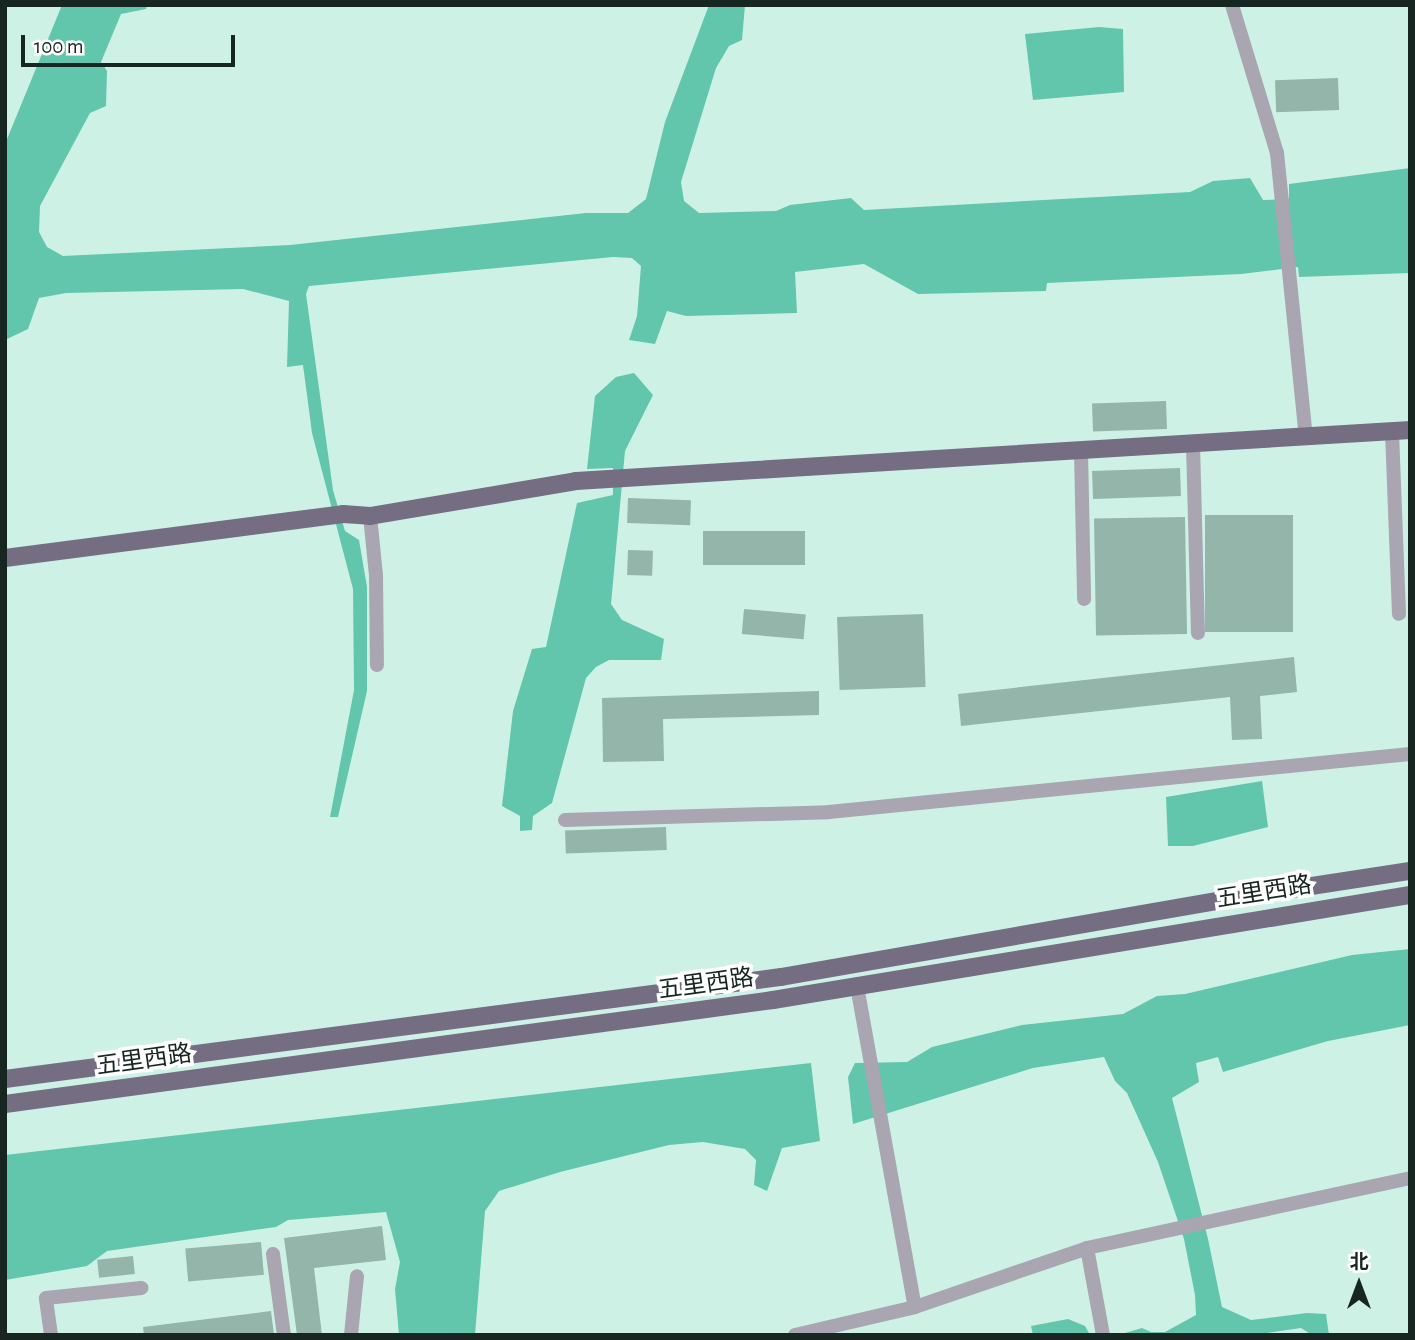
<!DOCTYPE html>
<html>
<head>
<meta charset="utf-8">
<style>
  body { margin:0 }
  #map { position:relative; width:1415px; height:1340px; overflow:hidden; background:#cef1e6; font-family:"Alegreya Sans","Noto Sans SC",sans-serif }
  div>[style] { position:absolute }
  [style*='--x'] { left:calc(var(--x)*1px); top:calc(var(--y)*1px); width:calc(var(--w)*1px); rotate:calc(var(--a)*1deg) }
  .water>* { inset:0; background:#62c6ac }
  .building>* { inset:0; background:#93b5aa; transform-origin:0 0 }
  .minor>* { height:14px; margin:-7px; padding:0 7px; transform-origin:7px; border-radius:7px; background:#a9a5b1 }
  .major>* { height:18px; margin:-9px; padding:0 9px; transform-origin:9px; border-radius:9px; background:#756e83 }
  span { translate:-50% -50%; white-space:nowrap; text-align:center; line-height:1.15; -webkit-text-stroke:7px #fff; paint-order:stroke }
  .street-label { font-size:24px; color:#182622 }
  .frame { position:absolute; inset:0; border:7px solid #182622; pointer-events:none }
  .north { position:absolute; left:1324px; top:1249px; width:70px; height:70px; -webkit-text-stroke:5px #fff; paint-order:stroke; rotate:0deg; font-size:19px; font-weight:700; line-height:28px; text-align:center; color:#182622 }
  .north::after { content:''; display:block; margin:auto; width:24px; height:32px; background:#182622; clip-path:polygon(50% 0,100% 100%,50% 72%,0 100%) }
  .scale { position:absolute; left:21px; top:35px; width:214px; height:32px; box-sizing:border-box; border:4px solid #182622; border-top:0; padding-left:9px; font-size:21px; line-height:24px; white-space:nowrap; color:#182622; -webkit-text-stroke:5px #fff; paint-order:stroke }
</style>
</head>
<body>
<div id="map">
  <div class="water">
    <div style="clip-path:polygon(62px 5px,147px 5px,146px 9px,121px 14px,101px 62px,107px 71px,106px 106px,90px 113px,40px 206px,39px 232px,47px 247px,63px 256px,290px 245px,586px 213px,628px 213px,646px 199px,665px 122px,709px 5px,745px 5px,742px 40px,729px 46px,716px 68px,681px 182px,684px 201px,699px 213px,776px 211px,790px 205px,851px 198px,864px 210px,1190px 192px,1213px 181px,1250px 178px,1263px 200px,1289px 199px,1289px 184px,1410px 168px,1410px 273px,1299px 277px,1298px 267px,1241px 274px,1047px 283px,1046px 291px,918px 294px,864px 264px,795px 272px,797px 313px,686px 316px,667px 311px,655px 344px,629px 340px,637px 316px,641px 266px,632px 258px,613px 257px,309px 286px,306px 294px,333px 490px,345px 531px,359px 540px,367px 587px,367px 691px,338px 817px,330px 817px,354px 690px,353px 589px,312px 433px,303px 365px,287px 367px,289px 301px,243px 289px,66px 293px,39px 298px,28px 329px,5px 340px,5px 144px)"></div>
    <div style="clip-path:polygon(1099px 27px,1123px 29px,1124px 92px,1033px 100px,1025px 34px)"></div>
    <div style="clip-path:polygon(634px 373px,653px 395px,625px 451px,611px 604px,622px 620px,664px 639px,661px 660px,609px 660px,596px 667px,586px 678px,552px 803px,533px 816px,532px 830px,520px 831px,520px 816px,502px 806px,513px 711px,532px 649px,546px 647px,577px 503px,613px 495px,613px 468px,587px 469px,595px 396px,616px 377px)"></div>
    <div style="clip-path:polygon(1262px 781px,1268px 827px,1193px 846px,1168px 846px,1166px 797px)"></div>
    <div style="clip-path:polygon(1410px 949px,1410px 1025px,1328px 1041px,1223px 1072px,1218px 1057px,1196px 1063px,1199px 1082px,1172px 1098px,1208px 1239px,1222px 1307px,1251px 1320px,1307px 1313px,1326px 1314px,1329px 1335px,1312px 1335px,1301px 1328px,1253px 1335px,1118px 1335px,1142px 1328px,1151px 1332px,1165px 1332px,1196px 1315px,1195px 1295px,1184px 1239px,1158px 1162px,1127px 1093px,1115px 1081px,1104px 1057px,1033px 1068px,853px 1124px,848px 1077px,855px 1063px,907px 1062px,932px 1047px,1022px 1025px,1123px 1014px,1157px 996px,1185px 994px,1352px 955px)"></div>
    <div style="clip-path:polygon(811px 1063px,820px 1141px,782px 1148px,767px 1191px,754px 1185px,756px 1160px,745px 1149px,703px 1142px,669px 1145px,560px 1172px,499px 1191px,485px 1211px,475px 1335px,399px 1335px,395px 1289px,400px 1262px,386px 1212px,288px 1220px,276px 1227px,107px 1251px,87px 1266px,5px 1280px,5px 1155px)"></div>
    <div style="clip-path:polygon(1068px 1319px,1085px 1326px,1090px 1335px,1033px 1335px,1031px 1326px)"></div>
  </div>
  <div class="building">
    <div style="left:1338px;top:78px;width:32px;height:63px;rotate:88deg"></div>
    <div style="left:1166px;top:401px;width:28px;height:74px;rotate:88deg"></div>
    <div style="left:1180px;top:468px;width:28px;height:88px;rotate:88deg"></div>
    <div style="left:628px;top:498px;width:63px;height:25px;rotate:2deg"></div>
    <div style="left:1293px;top:515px;width:117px;height:88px;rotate:90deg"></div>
    <div style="left:1185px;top:517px;width:117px;height:91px;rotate:89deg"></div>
    <div style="left:805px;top:531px;width:34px;height:102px;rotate:90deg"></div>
    <div style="left:628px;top:550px;width:25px;height:25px;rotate:2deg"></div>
    <div style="left:744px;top:609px;width:62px;height:25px;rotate:5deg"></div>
    <div style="left:923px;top:614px;width:73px;height:86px;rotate:88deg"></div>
    <div style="clip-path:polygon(1294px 657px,1297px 692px,1260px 696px,1262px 739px,1232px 740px,1230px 697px,961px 726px,958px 694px)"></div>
    <div style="clip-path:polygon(819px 691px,819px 715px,663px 719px,664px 761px,603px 762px,602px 698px)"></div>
    <div style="left:666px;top:827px;width:23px;height:101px;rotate:88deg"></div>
    <div style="clip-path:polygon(382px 1226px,386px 1260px,314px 1268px,322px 1335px,297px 1335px,284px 1238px)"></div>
    <div style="left:261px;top:1242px;width:33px;height:76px;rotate:85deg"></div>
    <div style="left:133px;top:1256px;width:18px;height:36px;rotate:84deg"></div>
    <div style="clip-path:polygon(271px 1311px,274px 1335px,144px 1335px,143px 1327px)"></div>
  </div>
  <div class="minor">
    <div style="--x:1232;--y:5;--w:155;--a:73.1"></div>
    <div style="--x:1277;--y:153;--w:286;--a:84.2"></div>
    <div style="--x:1392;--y:432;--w:182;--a:87.8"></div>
    <div style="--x:1193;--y:444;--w:189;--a:88.5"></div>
    <div style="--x:1081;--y:451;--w:148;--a:88.8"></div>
    <div style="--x:370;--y:516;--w:59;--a:84.2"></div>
    <div style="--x:376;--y:575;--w:90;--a:89.4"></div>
    <div style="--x:565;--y:820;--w:264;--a:-1.7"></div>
    <div style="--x:829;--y:812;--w:584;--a:-5.7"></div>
    <div style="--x:857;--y:986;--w:326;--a:79.8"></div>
    <div style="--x:1087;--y:1248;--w:88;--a:79.6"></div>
    <div style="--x:273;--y:1254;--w:82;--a:82.3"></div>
    <div style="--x:51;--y:1335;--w:37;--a:-98"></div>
    <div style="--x:46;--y:1298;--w:96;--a:-6"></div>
    <div style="--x:351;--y:1335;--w:59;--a:-84.2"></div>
    <div style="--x:795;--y:1335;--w:123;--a:-13.1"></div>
    <div style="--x:915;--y:1307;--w:182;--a:-18.9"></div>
    <div style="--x:1087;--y:1248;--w:330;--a:-12.2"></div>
  </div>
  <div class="major">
    <div style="--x:5;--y:558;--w:341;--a:-7.4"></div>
    <div style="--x:343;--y:514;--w:27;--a:4"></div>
    <div style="--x:370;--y:516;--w:209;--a:-9.6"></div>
    <div style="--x:576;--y:481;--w:836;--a:-3.5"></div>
    <div style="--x:5;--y:1079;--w:783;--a:-7.49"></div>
    <div style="--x:781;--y:977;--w:459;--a:-9.9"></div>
    <div style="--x:1233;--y:898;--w:179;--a:-8.7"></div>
    <div style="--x:5;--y:1104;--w:775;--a:-7.71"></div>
    <div style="--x:773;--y:1000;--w:646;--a:-9.36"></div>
  </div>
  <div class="street-label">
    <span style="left:1264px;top:893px;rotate:-9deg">五里西路</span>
    <span style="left:706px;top:985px;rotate:-8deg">五里西路</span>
    <span style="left:144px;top:1061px;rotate:-8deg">五里西路</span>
  </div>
  <div class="frame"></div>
  <div class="north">北</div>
  <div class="scale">100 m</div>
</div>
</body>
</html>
